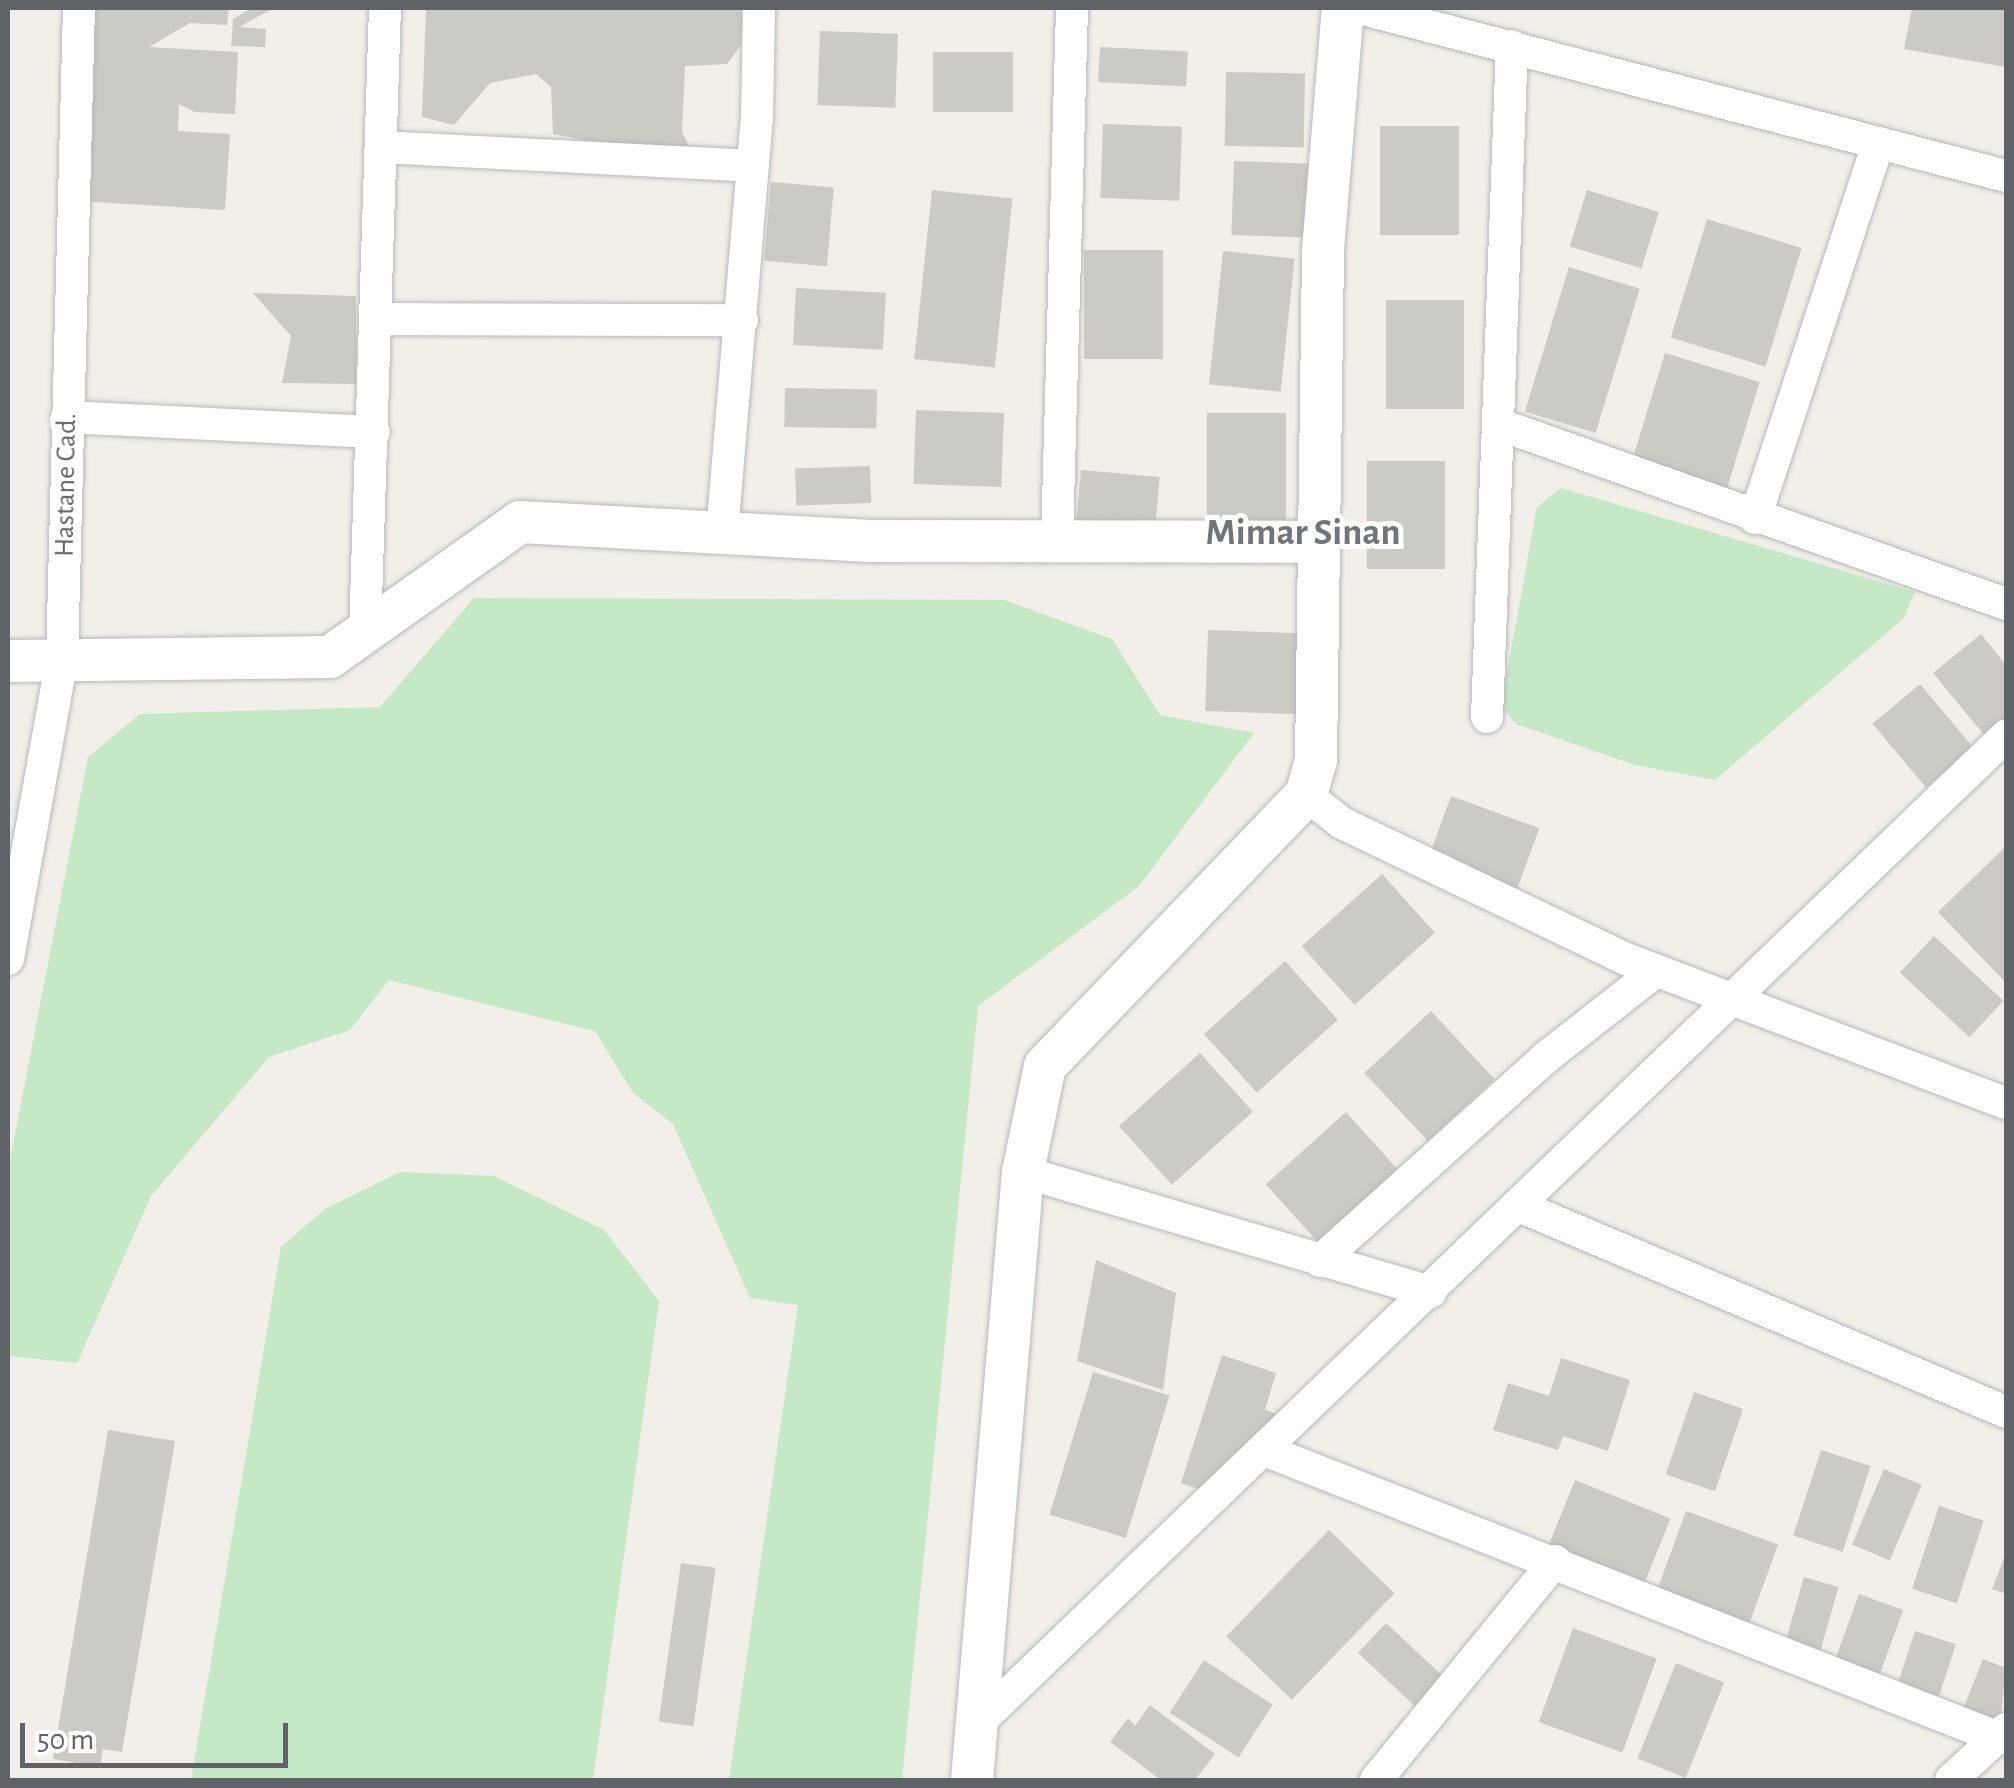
<!DOCTYPE html>
<html>
<head>
<meta charset="utf-8">
<style>
  body { margin:0 }
  #map { position:relative; width:2014px; height:1788px; overflow:hidden; background:#f1efe8; font-family:"Alegreya Sans",sans-serif }
  div>[style] { position:absolute }
  [style*='--x'] { left:calc(var(--x)*1px); top:calc(var(--y)*1px); width:calc(var(--w)*1px); rotate:calc(var(--a)*1deg) }
  .green>* { inset:0; background:#c5e8c5 }
  .building>* { inset:0; background:#cccac5; transform-origin:0 0 }
  .roads { filter:drop-shadow(0 0 2px #b5b8bc) drop-shadow(0 0 2px #b5b8bc) }
  .minor>* { height:32px; margin:-16px; padding:0 16px; transform-origin:16px; border-radius:16px; background:#fff }
  .tertiary>* { height:42px; margin:-21px; padding:0 21px; transform-origin:21px; border-radius:21px; background:#fff }
  span { translate:-50% -50%; white-space:nowrap; text-align:center; line-height:1.15; -webkit-text-stroke:10px #fff; paint-order:stroke }
  .street-label { font-size:28px; color:#5f6368 }
  .district-label { font-size:38px; color:#70757a; font-weight:700 }
  .frame { position:absolute; inset:0; border:10px solid #5f6368; pointer-events:none }
  .scale { position:absolute; left:20px; top:1723px; width:268px; height:45px; box-sizing:border-box; border:5px solid #5f6368; border-top:0; padding-left:12px; font-size:30px; line-height:35px; white-space:nowrap; color:#5f6368; -webkit-text-stroke:8px #fff; paint-order:stroke }
</style>
</head>
<body>
<div id="map">
  <div class="green">
    <div style="clip-path:polygon(1561px 488px,1915px 592px,1903px 619px,1715px 780px,1635px 765px,1516px 724px,1501px 706px,1537px 507px)"></div>
    <div style="clip-path:polygon(474px 598px,1004px 600px,1112px 639px,1160px 715px,1254px 733px,1139px 886px,978px 1006px,902px 1780px,729px 1780px,798px 1305px,750px 1298px,673px 1124px,633px 1093px,595px 1031px,389px 980px,350px 1030px,269px 1057px,151px 1196px,77px 1363px,8px 1356px,8px 1170px,88px 757px,140px 714px,380px 707px)"></div>
    <div style="clip-path:polygon(400px 1172px,494px 1176px,604px 1230px,659px 1301px,593px 1780px,191px 1780px,281px 1247px,325px 1209px)"></div>
  </div>
  <div class="building">
    <div style="clip-path:polygon(90px 8px,229px 8px,227px 25px,190px 23px,149px 47px,238px 52px,235px 114px,195px 112px,179px 104px,178px 131px,230px 134px,225px 210px,79px 201px)"></div>
    <div style="clip-path:polygon(252px 8px,274px 8px,239px 27px,266px 29px,265px 47px,231px 46px,233px 19px)"></div>
    <div style="clip-path:polygon(426px 8px,742px 8px,741px 45px,727px 64px,685px 66px,682px 132px,698px 163px,553px 134px,551px 87px,536px 74px,490px 83px,454px 125px,422px 117px)"></div>
    <div style="clip-path:polygon(1912px 8px,2006px 8px,2006px 67px,1904px 49px)"></div>
    <div style="left:820px;top:31px;width:78px;height:74px;rotate:2deg"></div>
    <div style="left:1100px;top:47px;width:88px;height:35px;rotate:3deg"></div>
    <div style="left:933px;top:52px;width:80px;height:60px"></div>
    <div style="left:1226px;top:72px;width:79px;height:74px;rotate:1deg"></div>
    <div style="left:1103px;top:124px;width:79px;height:74px;rotate:2deg"></div>
    <div style="left:1380px;top:126px;width:79px;height:109px"></div>
    <div style="left:1234px;top:161px;width:78px;height:74px;rotate:2deg"></div>
    <div style="left:771px;top:182px;width:63px;height:79px;rotate:5deg"></div>
    <div style="left:932px;top:190px;width:81px;height:170px;rotate:6deg"></div>
    <div style="left:1587px;top:190px;width:75px;height:59px;rotate:17deg"></div>
    <div style="left:1707px;top:219px;width:99px;height:124px;rotate:17deg"></div>
    <div style="left:1084px;top:250px;width:79px;height:109px"></div>
    <div style="left:1223px;top:251px;width:72px;height:134px;rotate:6deg"></div>
    <div style="left:1569px;top:267px;width:74px;height:151px;rotate:17deg"></div>
    <div style="left:796px;top:288px;width:90px;height:57px;rotate:3deg"></div>
    <div style="clip-path:polygon(253px 293px,356px 296px,357px 384px,282px 383px,291px 336px)"></div>
    <div style="left:1386px;top:300px;width:78px;height:109px"></div>
    <div style="left:1665px;top:353px;width:99px;height:125px;rotate:17deg"></div>
    <div style="left:785px;top:388px;width:92px;height:39px;rotate:1deg"></div>
    <div style="left:916px;top:410px;width:88px;height:74px;rotate:2deg"></div>
    <div style="left:1207px;top:413px;width:79px;height:108px"></div>
    <div style="left:1367px;top:461px;width:78px;height:108px"></div>
    <div style="left:870px;top:466px;width:37px;height:75px;rotate:88deg"></div>
    <div style="left:1081px;top:470px;width:79px;height:62px;rotate:5deg"></div>
    <div style="left:1208px;top:630px;width:109px;height:81px;rotate:2deg"></div>
    <div style="clip-path:polygon(1981px 634px,2006px 665px,2006px 719px,1985px 736px,1933px 673px)"></div>
    <div style="left:1920px;top:684px;width:83px;height:62px;rotate:50deg"></div>
    <div style="left:1451px;top:796px;width:94px;height:66px;rotate:20deg"></div>
    <div style="clip-path:polygon(2006px 846px,2006px 983px,1938px 912px)"></div>
    <div style="left:1382px;top:874px;width:79px;height:108px;rotate:48deg"></div>
    <div style="left:1934px;top:936px;width:95px;height:50px;rotate:43deg"></div>
    <div style="left:1285px;top:961px;width:79px;height:109px;rotate:48deg"></div>
    <div style="left:1431px;top:1011px;width:93px;height:91px;rotate:47deg"></div>
    <div style="left:1200px;top:1053px;width:79px;height:109px;rotate:48deg"></div>
    <div style="left:1346px;top:1112px;width:79px;height:108px;rotate:48deg"></div>
    <div style="clip-path:polygon(1096px 1260px,1176px 1293px,1163px 1390px,1077px 1361px)"></div>
    <div style="clip-path:polygon(1222px 1355px,1276px 1373px,1265px 1410px,1289px 1418px,1207px 1492px,1181px 1483px)"></div>
    <div style="clip-path:polygon(1561px 1358px,1630px 1380px,1608px 1451px,1563px 1436px,1558px 1450px,1493px 1430px,1508px 1383px,1549px 1396px)"></div>
    <div style="left:1093px;top:1372px;width:80px;height:149px;rotate:17deg"></div>
    <div style="left:1694px;top:1392px;width:52px;height:87px;rotate:19deg"></div>
    <div style="clip-path:polygon(108px 1430px,175px 1441px,122px 1752px,103px 1749px,100px 1767px,53px 1759px)"></div>
    <div style="left:1821px;top:1450px;width:52px;height:90px;rotate:18deg"></div>
    <div style="left:1884px;top:1469px;width:41px;height:82px;rotate:23deg"></div>
    <div style="left:1575px;top:1480px;width:103px;height:72px;rotate:22deg"></div>
    <div style="left:1939px;top:1506px;width:47px;height:87px;rotate:18deg"></div>
    <div style="left:1686px;top:1511px;width:98px;height:84px;rotate:20deg"></div>
    <div style="left:1329px;top:1530px;width:91px;height:148px;rotate:44deg"></div>
    <div style="clip-path:polygon(2006px 1553px,2006px 1594px,1992px 1589px)"></div>
    <div style="left:681px;top:1563px;width:35px;height:160px;rotate:8deg"></div>
    <div style="left:1804px;top:1577px;width:36px;height:73px;rotate:16deg"></div>
    <div style="left:1859px;top:1594px;width:47px;height:78px;rotate:20deg"></div>
    <div style="left:1386px;top:1623px;width:82px;height:41px;rotate:43deg"></div>
    <div style="left:1573px;top:1628px;width:89px;height:100px;rotate:20deg"></div>
    <div style="left:1915px;top:1631px;width:43px;height:60px;rotate:18deg"></div>
    <div style="clip-path:polygon(1983px 1659px,2006px 1668px,2000px 1724px,1963px 1709px)"></div>
    <div style="left:1204px;top:1660px;width:82px;height:63px;rotate:33deg"></div>
    <div style="left:1676px;top:1663px;width:52px;height:103px;rotate:22deg"></div>
    <div style="clip-path:polygon(1150px 1705px,1215px 1754px,1195px 1780px,1161px 1780px,1110px 1742px,1128px 1718px,1135px 1726px)"></div>
  </div>
  <div class="roads">
    <div class="minor">
      <div style="--x:1359;--y:8;--w:668;--a:14.56"></div>
      <div style="--x:381;--y:147;--w:372;--a:2.9"></div>
      <div style="--x:377;--y:319;--w:365;--a:0.2"></div>
      <div style="--x:67;--y:417;--w:307;--a:2.8"></div>
      <div style="--x:1498;--y:424;--w:539;--a:19.51"></div>
      <div style="--x:1755;--y:518;--w:391;--a:-71.8"></div>
      <div style="--x:722;--y:533;--w:417;--a:-85.2"></div>
      <div style="--x:757;--y:117;--w:109;--a:-88.9"></div>
      <div style="--x:1057;--y:539;--w:531;--a:-88.38"></div>
      <div style="--x:365;--y:633;--w:625;--a:-88.17"></div>
      <div style="--x:1487;--y:717;--w:671;--a:-87.87"></div>
      <div style="--x:1306;--y:795;--w:46;--a:37.9"></div>
      <div style="--x:1342;--y:823;--w:315;--a:25.6"></div>
      <div style="--x:1626;--y:959;--w:406;--a:20.8"></div>
      <div style="--x:8;--y:959;--w:304;--a:-79.8"></div>
      <div style="--x:62;--y:660;--w:652;--a:-88.51"></div>
      <div style="--x:1023;--y:1172;--w:425;--a:16.4"></div>
      <div style="--x:1521;--y:1207;--w:527;--a:22.91"></div>
      <div style="--x:1320;--y:1261;--w:308;--a:-42"></div>
      <div style="--x:1549;--y:1055;--w:136;--a:-38.1"></div>
      <div style="--x:1264;--y:1450;--w:789;--a:21.4"></div>
      <div style="--x:977;--y:1724;--w:1427;--a:-43.84"></div>
      <div style="--x:1376;--y:1780;--w:283;--a:-50.7"></div>
      <div style="--x:1951;--y:1780;--w:75;--a:-42.8"></div>
    </div>
    <div class="tertiary">
      <div style="--x:8;--y:661;--w:322;--a:-0.7"></div>
      <div style="--x:330;--y:657;--w:233;--a:-35.4"></div>
      <div style="--x:520;--y:522;--w:351;--a:3.1"></div>
      <div style="--x:870;--y:541;--w:449;--a:0.1"></div>
      <div style="--x:972;--y:1780;--w:610;--a:-85.21"></div>
      <div style="--x:1023;--y:1172;--w:108;--a:-78.3"></div>
      <div style="--x:1045;--y:1066;--w:376;--a:-46.1"></div>
      <div style="--x:1306;--y:795;--w:36;--a:-74"></div>
      <div style="--x:1316;--y:760;--w:510;--a:-89.21"></div>
      <div style="--x:1323;--y:250;--w:243;--a:-85.3"></div>
    </div>
  </div>
  <div class="street-label">
    <span style="left:66px;top:485px;rotate:-89deg">Hastane Cad.</span>
  </div>
  <div class="district-label">
    <span style="left:1303px;top:534px">Mimar Sinan</span>
  </div>
  <div class="frame"></div>
  <div class="scale">50 m</div>
</div>
</body>
</html>
